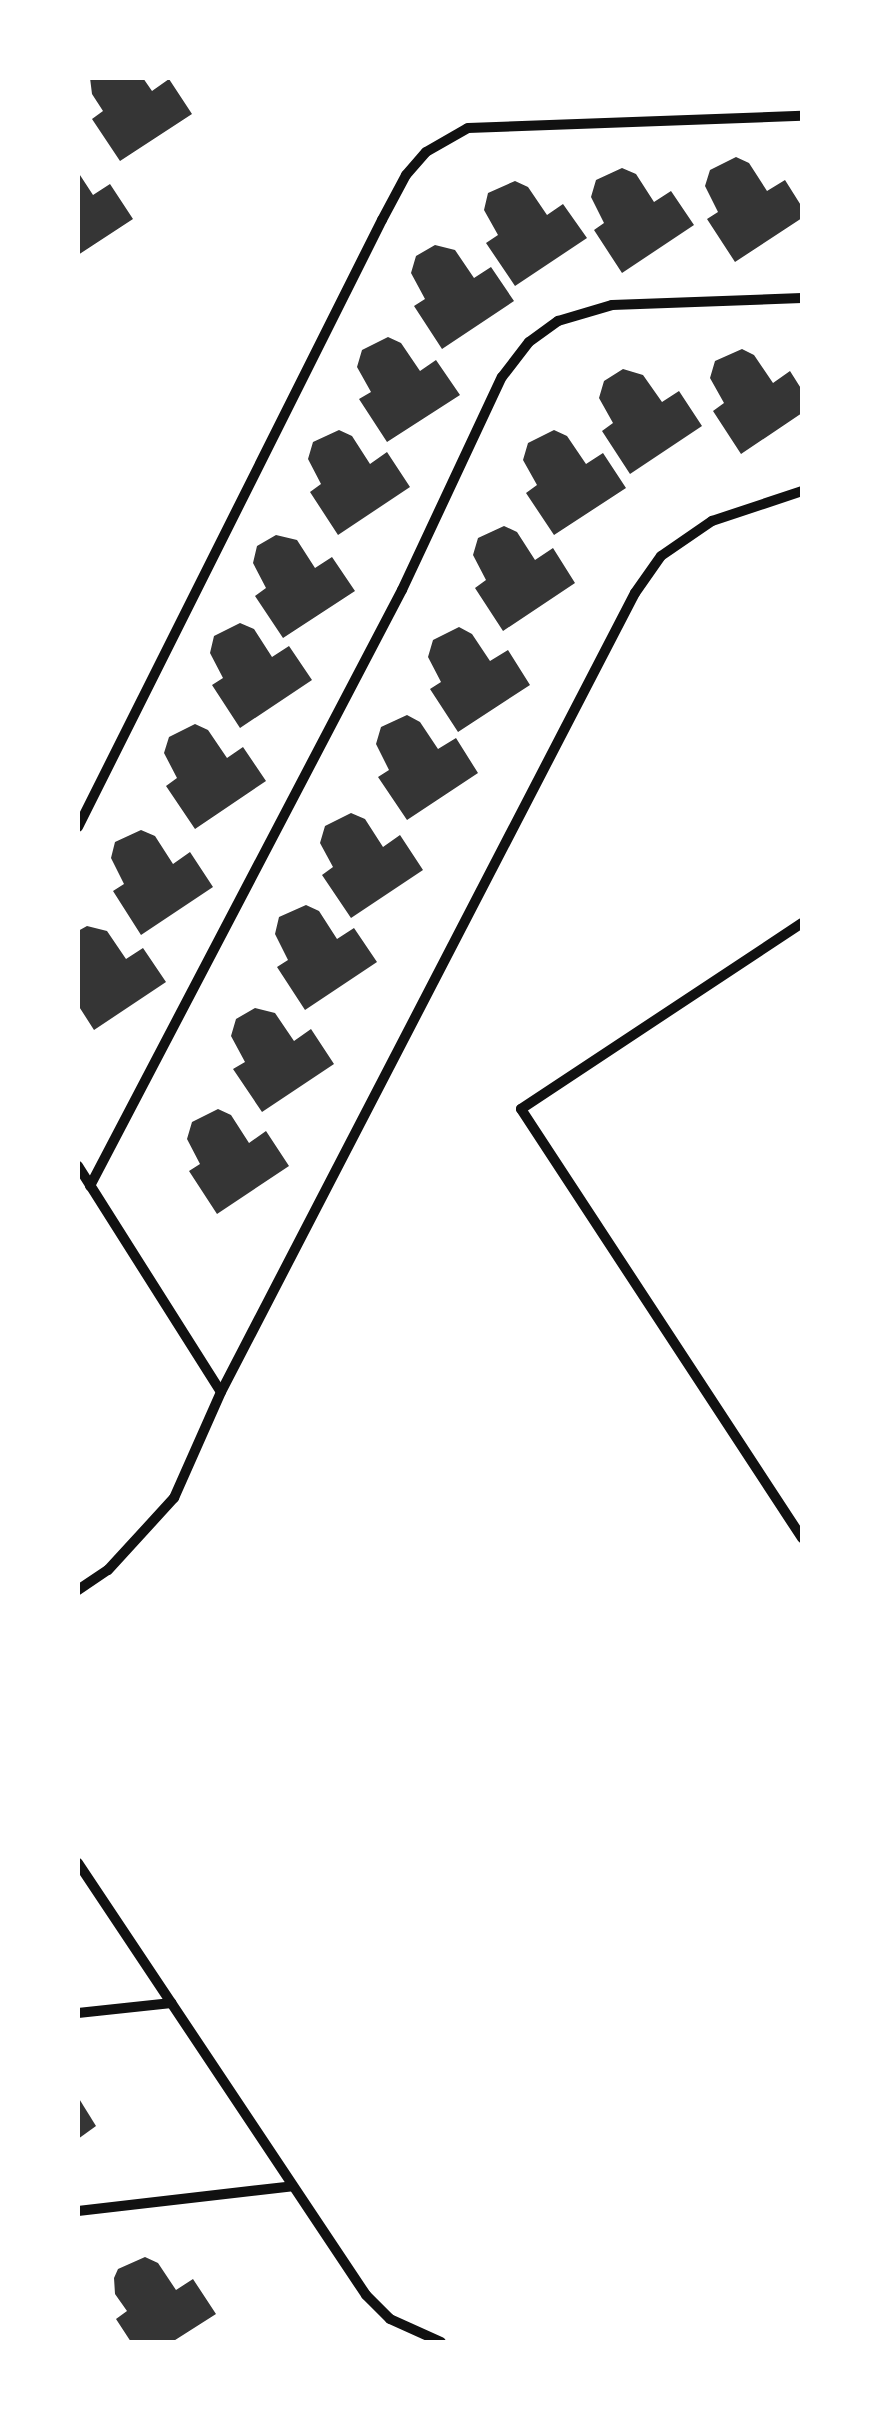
<!DOCTYPE html>
<html>
<head>
<meta charset="utf-8">
<style>
  body { margin:0 }
  #map { position:relative; width:880px; height:2420px; overflow:hidden; background:#fff; font-family:Roboto,sans-serif }
  div>[style] { position:absolute }
  [style*='--x'] { left:calc(var(--x)*1px); top:calc(var(--y)*1px); width:calc(var(--w)*1px); rotate:calc(var(--a)*1deg) }
  .building>* { inset:0; background:#353535 }
  .minor>* { height:10px; margin:-5px; padding:0 5px; transform-origin:5px; border-radius:5px; background:#111 }
  span { translate:-50% -50%; white-space:nowrap; text-align:center; line-height:1.15; -webkit-text-stroke:10px #fff; paint-order:stroke }
  .frame { position:absolute; inset:0; border:80px solid #fff; pointer-events:none }
</style>
</head>
<body>
<div id="map">
  <div class="building">
    <div style="clip-path:polygon(90px 78px,143px 78px,152px 91px,169px 79px,192px 114px,120px 161px,92px 119px,103px 111px,92px 94px)"></div>
    <div style="clip-path:polygon(736px 157px,749px 163px,767px 191px,785px 180px,802px 207px,802px 218px,735px 262px,707px 219px,718px 212px,705px 186px,710px 170px)"></div>
    <div style="clip-path:polygon(622px 168px,636px 174px,654px 202px,671px 191px,694px 225px,622px 273px,594px 230px,604px 223px,591px 197px,596px 180px)"></div>
    <div style="clip-path:polygon(78px 172px,93px 195px,110px 184px,133px 219px,78px 255px)"></div>
    <div style="clip-path:polygon(515px 181px,528px 187px,547px 215px,563px 204px,587px 238px,515px 286px,486px 243px,498px 235px,484px 210px,488px 193px)"></div>
    <div style="clip-path:polygon(435px 245px,455px 250px,474px 278px,491px 267px,514px 301px,442px 349px,414px 306px,425px 299px,411px 273px,416px 256px)"></div>
    <div style="clip-path:polygon(388px 337px,401px 343px,420px 371px,436px 360px,460px 395px,387px 442px,359px 399px,371px 392px,357px 367px,362px 350px)"></div>
    <div style="clip-path:polygon(742px 349px,754px 355px,773px 383px,790px 371px,802px 390px,802px 413px,741px 454px,713px 411px,724px 403px,710px 378px,715px 361px)"></div>
    <div style="clip-path:polygon(623px 369px,643px 375px,662px 402px,679px 391px,702px 426px,630px 474px,602px 431px,613px 423px,599px 398px,604px 381px)"></div>
    <div style="clip-path:polygon(339px 430px,352px 436px,370px 464px,387px 452px,410px 487px,338px 535px,310px 492px,321px 484px,308px 459px,313px 442px)"></div>
    <div style="clip-path:polygon(554px 430px,567px 436px,586px 464px,603px 453px,626px 488px,554px 535px,526px 493px,537px 485px,523px 460px,528px 443px)"></div>
    <div style="clip-path:polygon(504px 526px,517px 532px,535px 560px,553px 548px,575px 583px,503px 631px,475px 588px,486px 580px,473px 555px,478px 538px)"></div>
    <div style="clip-path:polygon(276px 535px,297px 540px,315px 568px,332px 557px,355px 591px,283px 638px,255px 596px,266px 588px,253px 563px,257px 546px)"></div>
    <div style="clip-path:polygon(240px 623px,254px 629px,272px 657px,289px 646px,312px 680px,240px 728px,212px 685px,223px 678px,210px 653px,214px 636px)"></div>
    <div style="clip-path:polygon(459px 627px,472px 634px,490px 661px,508px 650px,530px 685px,458px 732px,430px 689px,441px 682px,428px 657px,433px 640px)"></div>
    <div style="clip-path:polygon(407px 715px,420px 722px,438px 749px,456px 738px,478px 773px,407px 820px,378px 777px,389px 770px,376px 744px,381px 727px)"></div>
    <div style="clip-path:polygon(195px 724px,208px 730px,227px 758px,243px 747px,266px 781px,195px 829px,166px 786px,177px 778px,164px 753px,169px 737px)"></div>
    <div style="clip-path:polygon(351px 813px,365px 819px,383px 847px,400px 835px,423px 870px,351px 918px,322px 875px,333px 867px,320px 843px,325px 826px)"></div>
    <div style="clip-path:polygon(141px 830px,155px 836px,173px 864px,190px 852px,213px 887px,141px 935px,113px 891px,124px 884px,111px 858px,115px 842px)"></div>
    <div style="clip-path:polygon(306px 905px,319px 911px,337px 939px,354px 928px,377px 962px,305px 1010px,277px 967px,288px 960px,275px 934px,279px 917px)"></div>
    <div style="clip-path:polygon(87px 926px,107px 931px,126px 959px,143px 948px,166px 982px,94px 1030px,78px 1005px,78px 931px)"></div>
    <div style="clip-path:polygon(255px 1008px,275px 1013px,294px 1041px,311px 1029px,334px 1064px,262px 1112px,233px 1069px,245px 1062px,231px 1036px,236px 1019px)"></div>
    <div style="clip-path:polygon(218px 1109px,231px 1115px,249px 1143px,266px 1131px,289px 1166px,217px 1214px,189px 1171px,200px 1164px,187px 1139px,192px 1122px)"></div>
    <div style="clip-path:polygon(78px 2097px,96px 2126px,78px 2139px)"></div>
    <div style="clip-path:polygon(145px 2257px,158px 2263px,176px 2290px,193px 2279px,216px 2314px,172px 2342px,131px 2342px,116px 2319px,127px 2311px,115px 2294px,114px 2278px,118px 2269px)"></div>
  </div>
  <div class="minor">
    <div style="--x:78;--y:827;--w:679;--a:-63.4"></div>
    <div style="--x:382;--y:220;--w:51;--a:-61.9"></div>
    <div style="--x:406;--y:175;--w:30;--a:-49"></div>
    <div style="--x:426;--y:152;--w:48;--a:-29.7"></div>
    <div style="--x:468;--y:128;--w:334;--a:-2.1"></div>
    <div style="--x:802;--y:923;--w:337;--a:146.5"></div>
    <div style="--x:521;--y:1109;--w:513;--a:56.77"></div>
    <div style="--x:78;--y:1166;--w:267;--a:57.7"></div>
    <div style="--x:90;--y:1186;--w:673;--a:-62.37"></div>
    <div style="--x:402;--y:590;--w:235;--a:-64.9"></div>
    <div style="--x:502;--y:377;--w:44;--a:-52.4"></div>
    <div style="--x:529;--y:342;--w:36;--a:-36"></div>
    <div style="--x:558;--y:321;--w:56;--a:-16.5"></div>
    <div style="--x:612;--y:305;--w:190;--a:-2.1"></div>
    <div style="--x:78;--y:1590;--w:36;--a:-34"></div>
    <div style="--x:108;--y:1570;--w:98;--a:-47.5"></div>
    <div style="--x:174;--y:1498;--w:116;--a:-66.1"></div>
    <div style="--x:221;--y:1392;--w:900;--a:-62.61"></div>
    <div style="--x:635;--y:593;--w:45;--a:-54.9"></div>
    <div style="--x:661;--y:556;--w:62;--a:-34.5"></div>
    <div style="--x:712;--y:521;--w:95;--a:-18.4"></div>
    <div style="--x:78;--y:1863;--w:519;--a:56.31"></div>
    <div style="--x:366;--y:2295;--w:34;--a:45"></div>
    <div style="--x:390;--y:2319;--w:56;--a:24.3"></div>
    <div style="--x:78;--y:2013;--w:94;--a:-6.1"></div>
    <div style="--x:78;--y:2211;--w:216;--a:-6.6"></div>
  </div>
  <div class="frame"></div>
</div>
</body>
</html>
